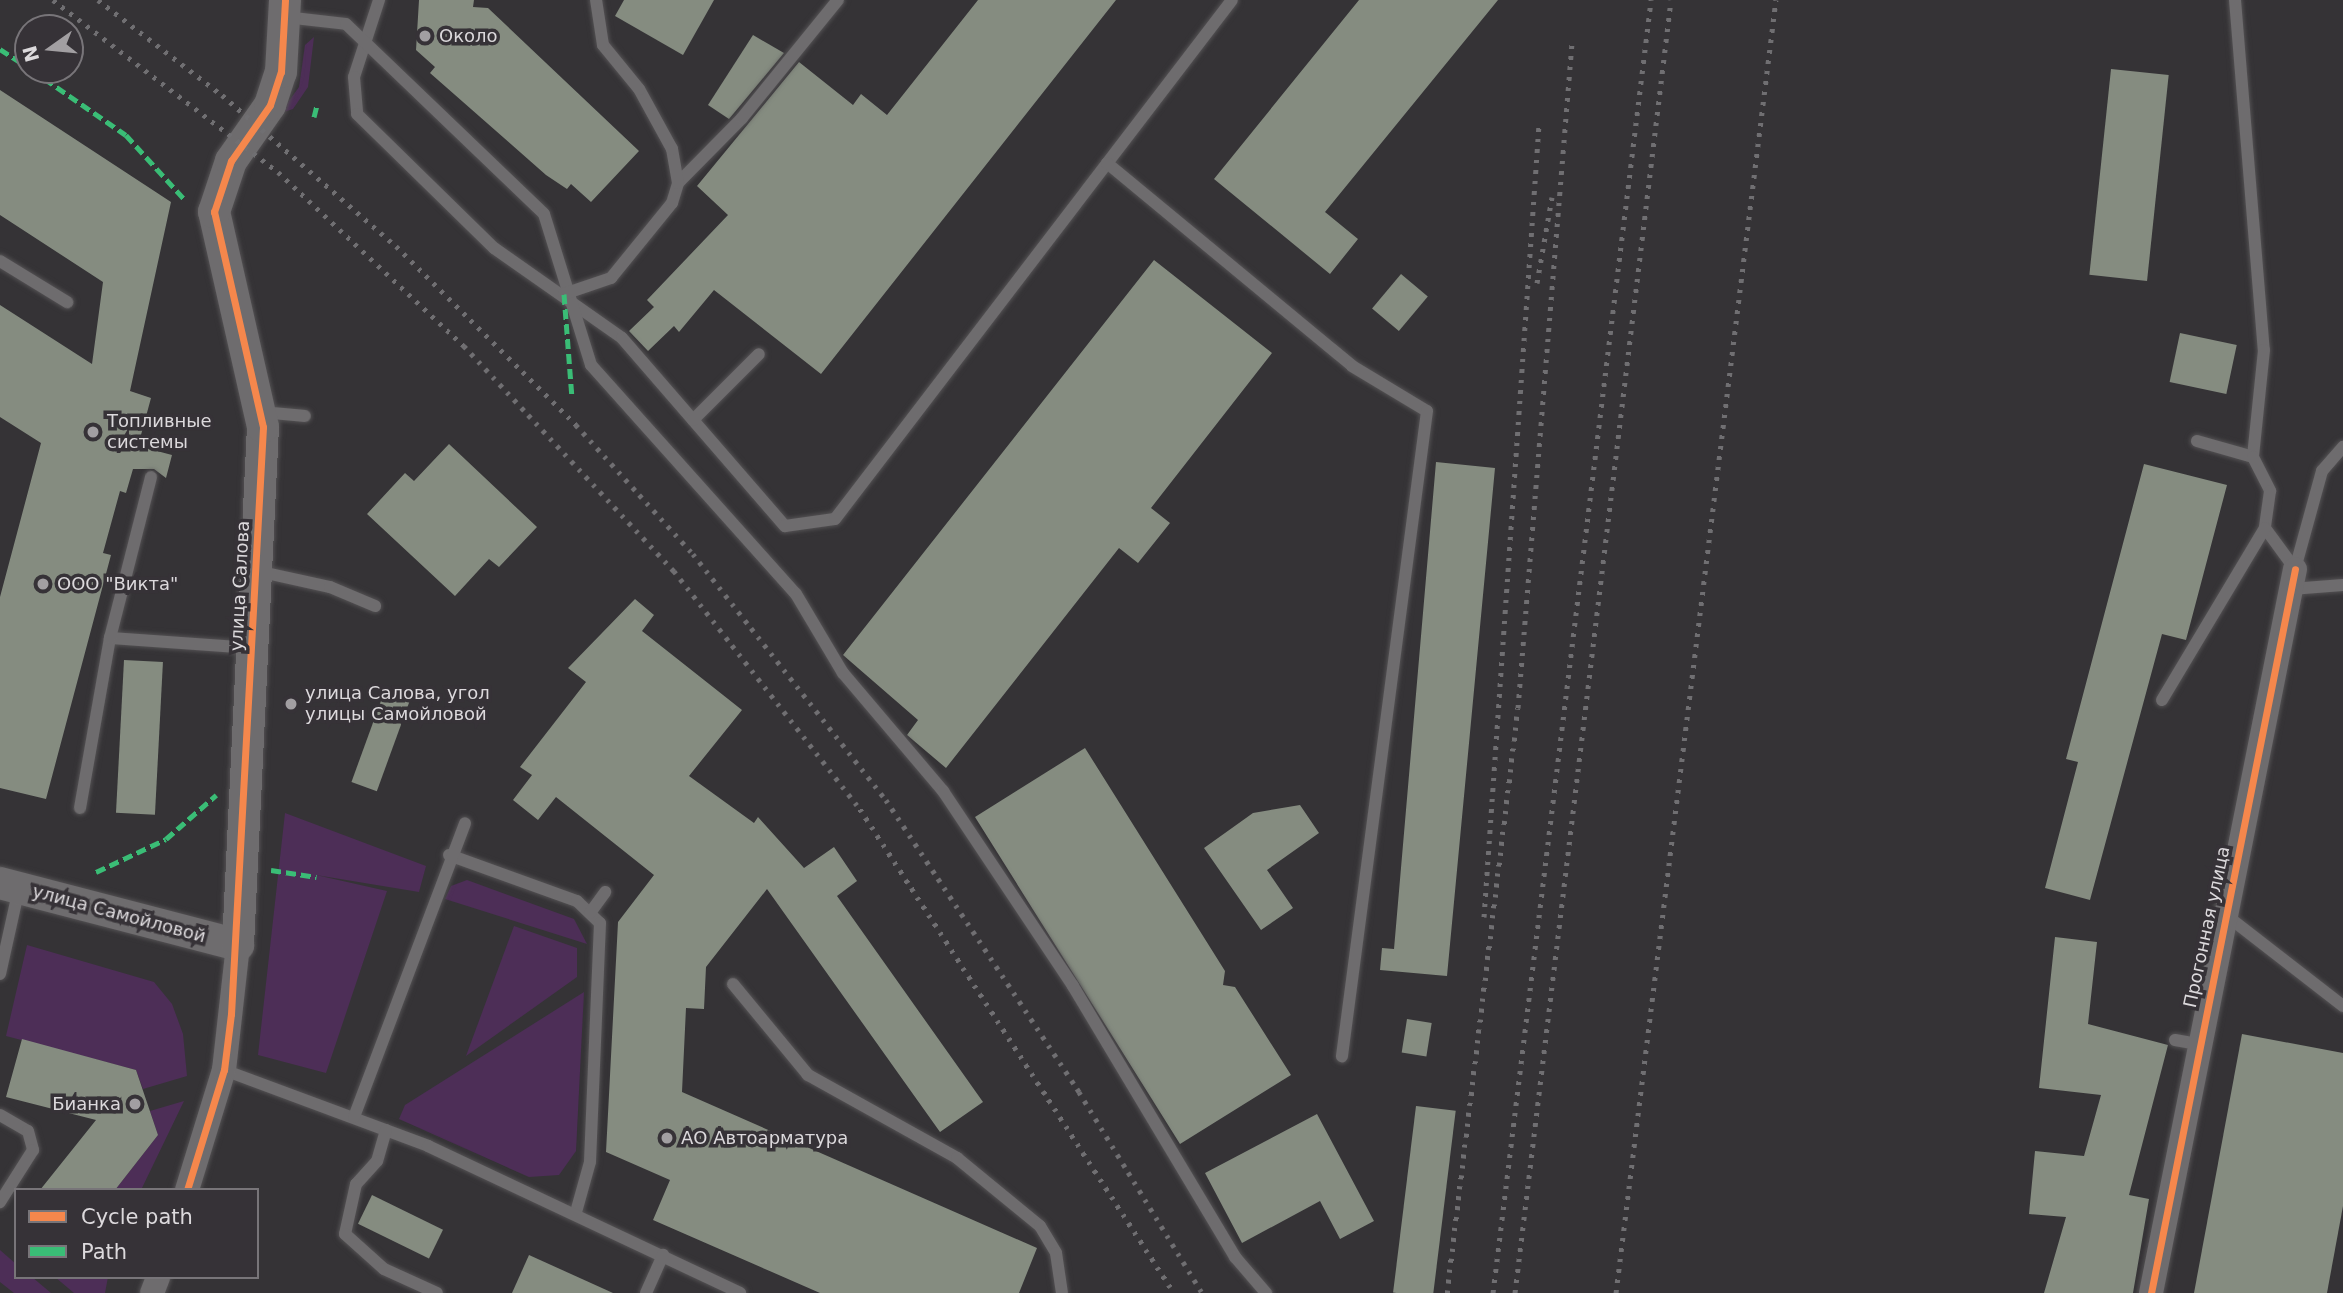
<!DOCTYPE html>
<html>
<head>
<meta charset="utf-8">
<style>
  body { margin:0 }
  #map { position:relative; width:2343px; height:1293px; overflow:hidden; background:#353336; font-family:"DejaVu Sans",sans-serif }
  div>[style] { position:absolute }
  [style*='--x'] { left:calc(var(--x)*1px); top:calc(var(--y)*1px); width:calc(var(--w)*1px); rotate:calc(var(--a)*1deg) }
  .green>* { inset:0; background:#4d2e57 }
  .building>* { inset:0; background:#858c80; transform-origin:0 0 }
  .roads { filter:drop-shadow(0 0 2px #535153) drop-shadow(0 0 2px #535153) }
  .service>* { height:12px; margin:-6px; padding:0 6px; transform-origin:6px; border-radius:6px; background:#6e6c6e }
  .minor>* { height:24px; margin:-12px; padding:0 12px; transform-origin:12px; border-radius:12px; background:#6e6c6e }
  .tertiary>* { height:32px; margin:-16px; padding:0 16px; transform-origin:16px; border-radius:16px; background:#6e6c6e }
  .rail>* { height:5px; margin-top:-2.5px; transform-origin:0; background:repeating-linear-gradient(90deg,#706f72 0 3.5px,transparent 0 10.5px) }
  .quiet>* { height:5px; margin-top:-2.5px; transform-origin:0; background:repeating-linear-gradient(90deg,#3abd76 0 10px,transparent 0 15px) }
  .cycleway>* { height:7px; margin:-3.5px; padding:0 3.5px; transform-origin:3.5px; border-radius:3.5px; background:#f5874c }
  .dots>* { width:19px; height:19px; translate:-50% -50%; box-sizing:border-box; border:4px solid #363237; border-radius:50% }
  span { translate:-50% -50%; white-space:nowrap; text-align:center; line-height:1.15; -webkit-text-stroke:7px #363237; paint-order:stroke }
  .poi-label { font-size:18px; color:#dcd9dc }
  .left { translate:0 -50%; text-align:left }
  .right { translate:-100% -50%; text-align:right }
  .street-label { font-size:18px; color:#dcd9dc }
  .legend { position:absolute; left:14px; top:1188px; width:245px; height:91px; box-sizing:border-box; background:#363237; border:2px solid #787579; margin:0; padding:9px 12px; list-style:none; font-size:21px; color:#dcd9dc }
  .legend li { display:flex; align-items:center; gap:14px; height:35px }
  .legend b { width:35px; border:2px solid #787579 }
  .north { position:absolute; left:14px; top:14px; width:70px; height:70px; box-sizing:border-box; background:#363237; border:2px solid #787579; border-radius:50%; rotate:255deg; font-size:19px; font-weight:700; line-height:28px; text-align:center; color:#dcd9dc }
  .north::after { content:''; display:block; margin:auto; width:24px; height:32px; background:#a29fa2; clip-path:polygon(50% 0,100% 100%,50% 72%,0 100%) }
</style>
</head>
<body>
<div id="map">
  <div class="green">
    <div style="clip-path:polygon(314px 37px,308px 87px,293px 109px,280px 113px,299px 87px,305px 45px)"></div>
    <div style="clip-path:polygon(285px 813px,426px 866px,419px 892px,316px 875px,387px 891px,326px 1073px,258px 1055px)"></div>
    <div style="clip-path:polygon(467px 880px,574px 919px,587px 944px,445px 899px,451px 886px)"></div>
    <div style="clip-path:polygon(514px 926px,577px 948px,577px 977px,466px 1056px)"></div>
    <div style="clip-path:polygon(27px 945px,154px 982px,172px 1004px,183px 1034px,187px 1076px,143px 1089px,136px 1070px,6px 1036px)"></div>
    <div style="clip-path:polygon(584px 992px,576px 1151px,559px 1175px,529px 1177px,399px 1119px,405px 1105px)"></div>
    <div style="clip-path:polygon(184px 1101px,141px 1190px,115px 1190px,158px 1135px,150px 1111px)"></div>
    <div style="clip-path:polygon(0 1250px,16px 1264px,16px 1277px,32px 1277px,51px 1293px,14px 1293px,0 1282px)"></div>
    <div style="clip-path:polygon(55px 1277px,108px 1277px,105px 1293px,74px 1293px)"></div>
  </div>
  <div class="building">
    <div style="clip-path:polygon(419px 0,474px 0,473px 7px,488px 8px,639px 151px,591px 202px,571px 184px,567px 189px,546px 175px,430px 73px,435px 67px,416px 50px)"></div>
    <div style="clip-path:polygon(624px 0,714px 0,683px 55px,615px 16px)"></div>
    <div style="clip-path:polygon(978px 0,1116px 0,821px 374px,714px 290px,679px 332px,674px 326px,648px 351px,629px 331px,654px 307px,647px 300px,728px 215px,697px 186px,799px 62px,853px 105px,861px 94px,887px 115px)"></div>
    <div style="clip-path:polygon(1359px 0,1498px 0,1325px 212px,1358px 239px,1330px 274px,1214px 179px)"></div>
    <div style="clip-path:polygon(753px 35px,784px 53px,729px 119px,708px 105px)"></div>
    <div style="left:2111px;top:69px;width:58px;height:207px;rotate:6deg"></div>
    <div style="clip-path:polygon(0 90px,171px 202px,130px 391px,151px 398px,138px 446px,172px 455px,166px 478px,154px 469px,133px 469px,126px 493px,120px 491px,103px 553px,111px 555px,46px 799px,0 788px,0 597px,41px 443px,0 417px,0 305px,92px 364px,103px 282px,0 215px)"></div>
    <div style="clip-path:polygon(1154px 260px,1272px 353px,1151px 508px,1170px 523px,1138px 563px,1119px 548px,946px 768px,907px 735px,918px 720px,843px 655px)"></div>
    <div style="left:1401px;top:274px;width:35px;height:45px;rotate:40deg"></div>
    <div style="left:2180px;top:333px;width:58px;height:50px;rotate:12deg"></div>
    <div style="clip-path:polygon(449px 444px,537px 527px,499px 567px,489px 559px,455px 596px,367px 514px,405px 473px,414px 481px)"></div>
    <div style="clip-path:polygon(1436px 462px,1495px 468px,1447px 976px,1380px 970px,1382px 948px,1394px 949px)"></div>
    <div style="clip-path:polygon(2144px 464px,2227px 485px,2186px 640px,2162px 634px,2090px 900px,2045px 888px,2078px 762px,2066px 759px)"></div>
    <div style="clip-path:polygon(635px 599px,654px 615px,642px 631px,742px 710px,689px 776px,754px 823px,758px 817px,804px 868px,834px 847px,857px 881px,837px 896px,983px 1102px,940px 1132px,767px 889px,706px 967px,704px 1009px,686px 1008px,682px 1092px,1037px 1248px,1019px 1293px,820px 1293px,653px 1220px,670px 1180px,606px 1152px,618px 922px,654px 875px,556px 797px,538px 820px,513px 800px,532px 775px,520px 767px,586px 682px,568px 668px)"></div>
    <div style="left:124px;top:660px;width:39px;height:153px;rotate:3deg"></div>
    <div style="left:386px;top:687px;width:27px;height:101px;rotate:20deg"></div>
    <div style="clip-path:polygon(1085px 748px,1225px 971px,1223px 985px,1235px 987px,1291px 1075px,1180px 1144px,975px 817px)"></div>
    <div style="clip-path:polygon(1300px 805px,1319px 833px,1267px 870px,1293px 908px,1261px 930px,1204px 848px,1253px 813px)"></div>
    <div style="clip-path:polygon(2055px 937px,2097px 942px,2088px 1024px,2168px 1045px,2129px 1195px,2149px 1199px,2133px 1293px,2044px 1293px,2066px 1217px,2029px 1214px,2035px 1151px,2084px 1156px,2101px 1095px,2039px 1088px)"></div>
    <div style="left:1407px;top:1019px;width:25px;height:34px;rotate:9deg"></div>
    <div style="clip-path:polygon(2242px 1034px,2343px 1053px,2343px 1206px,2327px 1293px,2194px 1293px)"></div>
    <div style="clip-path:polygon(22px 1039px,136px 1070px,158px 1135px,115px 1190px,40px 1190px,96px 1120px,6px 1097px)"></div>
    <div style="left:1416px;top:1106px;width:40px;height:188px;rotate:7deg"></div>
    <div style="clip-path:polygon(1317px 1114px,1374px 1221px,1340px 1239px,1320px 1201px,1242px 1243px,1205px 1173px)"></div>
    <div style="left:372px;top:1195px;width:79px;height:32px;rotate:26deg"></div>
    <div style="clip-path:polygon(529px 1255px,613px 1293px,512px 1293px)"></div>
  </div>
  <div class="roads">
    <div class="service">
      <div style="--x:379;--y:0;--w:81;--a:108"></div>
      <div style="--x:354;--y:77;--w:37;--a:85"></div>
      <div style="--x:357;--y:114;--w:192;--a:44.4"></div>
      <div style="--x:494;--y:248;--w:156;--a:35.1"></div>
      <div style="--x:622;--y:338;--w:249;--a:49.1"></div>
      <div style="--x:785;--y:526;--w:50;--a:-8"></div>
      <div style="--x:835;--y:519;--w:653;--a:-52.59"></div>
      <div style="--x:2235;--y:0;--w:351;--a:85.3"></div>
      <div style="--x:2264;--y:350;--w:108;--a:95.9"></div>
      <div style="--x:285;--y:17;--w:61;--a:6.5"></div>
      <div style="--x:346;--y:24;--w:274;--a:43.8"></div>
      <div style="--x:544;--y:214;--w:158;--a:72.7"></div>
      <div style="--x:591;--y:365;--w:307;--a:48.2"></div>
      <div style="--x:796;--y:594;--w:92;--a:59.3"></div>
      <div style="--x:843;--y:673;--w:155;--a:49.7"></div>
      <div style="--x:943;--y:791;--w:234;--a:56.3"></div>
      <div style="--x:1073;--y:986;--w:316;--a:59.1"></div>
      <div style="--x:1235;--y:1257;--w:48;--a:49.3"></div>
      <div style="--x:1107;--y:163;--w:318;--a:39.6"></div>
      <div style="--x:1352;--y:366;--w:87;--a:31"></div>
      <div style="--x:1427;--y:411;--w:651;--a:97.51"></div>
      <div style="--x:678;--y:183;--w:91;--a:-45.4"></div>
      <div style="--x:742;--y:118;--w:152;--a:-50.9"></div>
      <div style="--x:0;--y:261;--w:79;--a:31.5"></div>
      <div style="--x:564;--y:294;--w:50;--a:-18.8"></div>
      <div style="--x:611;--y:278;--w:97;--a:-50.9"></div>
      <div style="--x:672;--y:203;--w:21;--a:-73"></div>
      <div style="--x:678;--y:183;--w:35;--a:-100"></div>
      <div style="--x:672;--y:149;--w:68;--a:-118.8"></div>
      <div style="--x:639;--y:89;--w:57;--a:-129.3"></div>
      <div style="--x:603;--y:45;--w:46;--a:-98.8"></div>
      <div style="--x:262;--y:412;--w:43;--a:5.3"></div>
      <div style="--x:693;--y:420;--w:93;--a:-45"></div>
      <div style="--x:2197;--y:441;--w:58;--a:15.9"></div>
      <div style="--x:2253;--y:457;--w:38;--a:63"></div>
      <div style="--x:2270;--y:491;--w:37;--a:98"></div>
      <div style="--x:2265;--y:528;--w:51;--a:53.8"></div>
      <div style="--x:2295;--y:569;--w:102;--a:-74.6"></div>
      <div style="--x:2322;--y:471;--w:32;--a:-49"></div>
      <div style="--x:257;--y:571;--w:75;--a:12.4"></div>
      <div style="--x:330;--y:587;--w:49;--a:22.9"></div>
      <div style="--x:2291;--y:589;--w:52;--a:-4.4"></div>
      <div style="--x:110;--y:638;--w:143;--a:4"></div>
      <div style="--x:2162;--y:700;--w:200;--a:-59.1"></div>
      <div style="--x:80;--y:808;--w:173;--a:-80"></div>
      <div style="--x:110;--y:638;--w:166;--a:-75.7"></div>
      <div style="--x:449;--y:855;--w:136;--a:19.8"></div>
      <div style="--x:577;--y:901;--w:32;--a:44"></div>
      <div style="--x:600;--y:923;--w:239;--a:92.4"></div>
      <div style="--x:590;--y:1162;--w:52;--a:105.6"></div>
      <div style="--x:590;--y:913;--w:26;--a:-54"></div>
      <div style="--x:2227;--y:916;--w:147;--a:37.8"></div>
      <div style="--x:0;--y:974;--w:88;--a:-77.5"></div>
      <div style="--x:733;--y:984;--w:118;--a:50.5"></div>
      <div style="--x:808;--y:1075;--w:171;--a:29.1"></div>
      <div style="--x:957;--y:1158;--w:107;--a:39.3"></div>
      <div style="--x:1040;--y:1226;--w:31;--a:59"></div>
      <div style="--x:1056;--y:1253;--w:40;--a:81.5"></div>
      <div style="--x:2175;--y:1040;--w:23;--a:10"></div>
      <div style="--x:224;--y:1070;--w:218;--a:20.4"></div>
      <div style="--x:428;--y:1146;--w:345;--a:25.2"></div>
      <div style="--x:0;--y:1115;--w:32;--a:30"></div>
      <div style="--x:28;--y:1131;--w:20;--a:75"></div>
      <div style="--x:33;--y:1150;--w:62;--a:122.4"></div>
      <div style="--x:354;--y:1117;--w:314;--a:-69.3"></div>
      <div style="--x:386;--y:1130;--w:32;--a:106"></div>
      <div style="--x:377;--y:1161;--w:31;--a:132"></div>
      <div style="--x:356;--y:1184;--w:51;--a:102.4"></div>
      <div style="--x:345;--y:1234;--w:52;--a:41.9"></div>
      <div style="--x:384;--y:1269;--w:58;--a:24.4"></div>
      <div style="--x:646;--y:1293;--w:42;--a:-65.9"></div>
    </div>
    <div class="minor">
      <div style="--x:187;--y:1190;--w:126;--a:-72.9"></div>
      <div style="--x:224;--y:1070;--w:126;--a:-83.6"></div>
      <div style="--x:152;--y:1293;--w:17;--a:-69"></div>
      <div style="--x:2151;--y:1293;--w:738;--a:-78.75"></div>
    </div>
    <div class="tertiary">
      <div style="--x:0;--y:883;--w:246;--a:14.6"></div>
      <div style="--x:238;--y:945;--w:519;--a:-87.24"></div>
      <div style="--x:263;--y:427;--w:221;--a:-102.8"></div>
      <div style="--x:214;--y:212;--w:54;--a:-71.6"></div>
      <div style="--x:231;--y:161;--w:68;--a:-55.1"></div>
      <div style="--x:270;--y:105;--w:35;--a:-72"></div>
      <div style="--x:281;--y:72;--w:72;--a:-86.8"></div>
    </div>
  </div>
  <div class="rail">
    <div style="--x:53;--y:0;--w:283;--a:37.4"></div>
    <div style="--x:278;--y:172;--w:255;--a:43.1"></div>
    <div style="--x:464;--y:346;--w:308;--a:47"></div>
    <div style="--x:674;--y:571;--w:302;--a:52"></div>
    <div style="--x:860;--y:809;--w:577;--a:57.03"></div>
    <div style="--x:98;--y:0;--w:156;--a:37.5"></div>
    <div style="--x:222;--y:95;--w:230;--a:41"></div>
    <div style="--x:396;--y:246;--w:254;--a:44.8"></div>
    <div style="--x:576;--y:425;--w:174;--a:47.8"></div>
    <div style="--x:693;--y:554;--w:313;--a:51.9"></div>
    <div style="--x:886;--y:800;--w:350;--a:56.5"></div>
    <div style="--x:1079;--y:1092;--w:236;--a:58.5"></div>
    <div style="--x:1537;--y:283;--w:87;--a:-80.1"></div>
    <div style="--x:1484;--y:917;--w:795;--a:-86.03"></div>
    <div style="--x:1447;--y:1293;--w:589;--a:-83.08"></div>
    <div style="--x:1518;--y:708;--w:667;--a:-85.36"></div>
    <div style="--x:1493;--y:1293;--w:1303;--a:-83.03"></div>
    <div style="--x:1515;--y:1293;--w:1302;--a:-83.12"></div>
    <div style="--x:1616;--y:1293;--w:1303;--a:-82.95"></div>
  </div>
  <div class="quiet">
    <div style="--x:0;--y:49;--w:33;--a:33"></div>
    <div style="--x:32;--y:70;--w:114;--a:34.7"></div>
    <div style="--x:126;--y:135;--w:89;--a:47.7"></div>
    <div style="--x:314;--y:117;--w:12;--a:-76"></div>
    <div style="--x:564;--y:294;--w:103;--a:85.6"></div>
    <div style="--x:271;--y:870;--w:46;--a:8.8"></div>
    <div style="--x:96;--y:872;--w:77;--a:-25.2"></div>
    <div style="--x:166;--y:839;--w:67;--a:-41.3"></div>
  </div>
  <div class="cycleway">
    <div style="--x:187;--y:1190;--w:126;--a:-72.9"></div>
    <div style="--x:224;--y:1070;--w:56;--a:-82.9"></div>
    <div style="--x:231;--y:1014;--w:588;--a:-86.88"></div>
    <div style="--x:263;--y:427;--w:221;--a:-102.8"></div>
    <div style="--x:214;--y:212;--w:54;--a:-71.6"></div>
    <div style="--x:231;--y:161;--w:68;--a:-55.1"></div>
    <div style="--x:270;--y:105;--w:35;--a:-72"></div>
    <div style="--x:281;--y:72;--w:72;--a:-86.8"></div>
    <div style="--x:2151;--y:1293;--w:738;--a:-78.75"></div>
  </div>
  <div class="dots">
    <div style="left:425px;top:36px;background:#a29fa2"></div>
    <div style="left:93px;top:432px;background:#a29fa2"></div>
    <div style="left:43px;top:584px;background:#a29fa2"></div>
    <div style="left:291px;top:704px;background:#a29fa2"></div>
    <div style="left:135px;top:1104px;background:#a29fa2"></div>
    <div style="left:667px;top:1138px;background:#a29fa2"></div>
  </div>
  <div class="poi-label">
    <span class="left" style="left:439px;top:36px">Около</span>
    <span class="left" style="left:107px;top:432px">Топливные<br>системы</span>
    <span class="left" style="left:57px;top:584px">ООО "Викта"</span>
    <span class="left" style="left:305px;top:704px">улица Салова, угол<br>улицы Самойловой</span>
    <span class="right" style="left:121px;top:1104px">Бианка</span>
    <span class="left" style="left:681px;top:1138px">АО Автоарматура</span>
  </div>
  <div class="street-label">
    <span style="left:240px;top:586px;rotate:-87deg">улица Салова</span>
    <span style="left:119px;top:914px;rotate:15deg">улица Самойловой</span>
    <span style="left:2207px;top:927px;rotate:-78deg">Прогонная улица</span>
  </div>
  <ul class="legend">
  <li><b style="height:9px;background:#f5874c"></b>Cycle path</li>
  <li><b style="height:9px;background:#3abd76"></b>Path</li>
  </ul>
  <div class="north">N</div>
</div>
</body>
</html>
